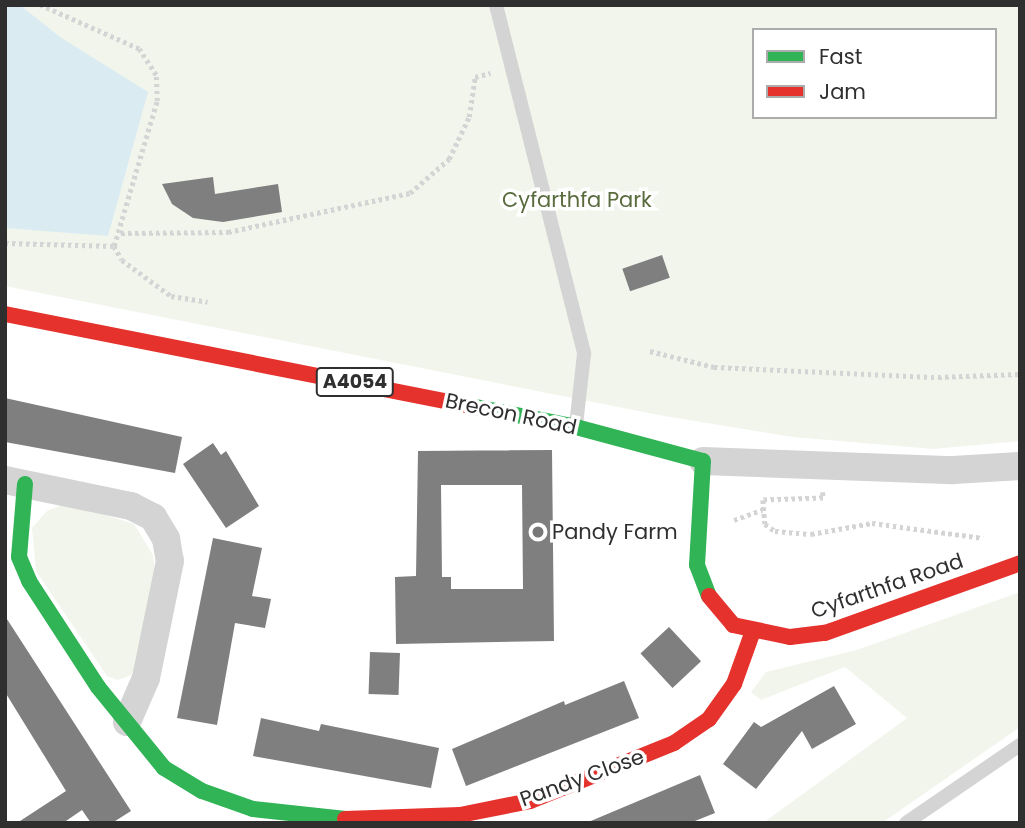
<!DOCTYPE html>
<html>
<head>
<meta charset="utf-8">
<style>
  body { margin:0 }
  #map { position:relative; width:1025px; height:828px; overflow:hidden; background:#fff; font-family:Poppins,sans-serif }
  div>[style] { position:absolute }
  [style*='--x'] { left:calc(var(--x)*1px); top:calc(var(--y)*1px); width:calc(var(--w)*1px); rotate:calc(var(--a)*1deg) }
  .green>* { inset:0; background:#f2f5ec }
  .water>* { inset:0; background:#daecf2 }
  .building>* { inset:0; background:#7f7f7f; transform-origin:0 0 }
  .path>* { height:4.5px; margin-top:-2.25px; transform-origin:0; background:repeating-linear-gradient(90deg,#d4d4d4 0 3.5px,transparent 0 7px) }
  .lane>* { height:14px; margin:-7px; padding:0 7px; transform-origin:7px; border-radius:7px; background:#d4d4d4 }
  .street>* { height:28px; margin:-14px; padding:0 14px; transform-origin:14px; border-radius:14px; background:#d4d4d4 }
  .fast>* { height:16px; margin:-8px; padding:0 8px; transform-origin:8px; border-radius:8px; background:#30b455 }
  .jam>* { height:16px; margin:-8px; padding:0 8px; transform-origin:8px; border-radius:8px; background:#e5322d }
  .dots>* { width:19px; height:19px; translate:-50% -50%; box-sizing:border-box; border:4px solid #fff; border-radius:50% }
  span { translate:-50% -50%; white-space:nowrap; text-align:center; line-height:1.15; -webkit-text-stroke:7px #fff; paint-order:stroke }
  .shield-label span { padding:2px 5px; background:#fff; border:2px solid; border-radius:5px; -webkit-text-stroke-width:0 }
  .shield-label { font-size:19px; color:#2f2f2f; font-weight:700 }
  .park-label { font-size:21px; color:#5a6b3d }
  .street-label { font-size:21px; color:#2f2f2f }
  .poi-label { font-size:21px; color:#2f2f2f }
  .left { translate:0 -50%; text-align:left }
  .frame { position:absolute; inset:0; border:7px solid #2f2f2f; pointer-events:none }
  .legend { position:absolute; left:752px; top:28px; width:245px; height:91px; box-sizing:border-box; background:#fff; border:2px solid #acacac; margin:0; padding:9px 12px; list-style:none; font-size:21px; color:#2f2f2f }
  .legend li { display:flex; align-items:center; gap:14px; height:35px }
  .legend b { width:35px; border:2px solid #acacac }
</style>
</head>
<body>
<div id="map">
  <div class="green">
    <div style="clip-path:polygon(evenodd,5px 5px,1020px 5px,1020px 441px,933px 449px,793px 437px,664px 416px,5px 286px,5px 5px,754px 30px,995px 30px,995px 117px,754px 117px,754px 30px)"></div>
    <div style="clip-path:polygon(67px 503px,134px 524px,153px 555px,155px 573px,137px 665px,131px 675px,118px 680px,107px 676px,36px 571px,32px 528px,47px 511px)"></div>
    <div style="clip-path:polygon(1020px 592px,1020px 727px,882px 823px,763px 823px,907px 718px,845px 667px,761px 700px,751px 692px,766px 672px,857px 650px)"></div>
  </div>
  <div class="water">
    <div style="clip-path:polygon(5px 5px,20px 5px,60px 37px,148px 92px,108px 236px,5px 228px)"></div>
  </div>
  <div class="building">
    <div style="clip-path:polygon(213px 177px,215px 194px,278px 184px,282px 212px,223px 222px,193px 218px,172px 204px,162px 184px)"></div>
    <div style="left:662px;top:255px;width:24px;height:42px;rotate:71deg"></div>
    <div style="clip-path:polygon(5px 398px,182px 437px,175px 473px,5px 442px)"></div>
    <div style="clip-path:polygon(213px 443px,221px 455px,226px 451px,259px 506px,226px 528px,183px 464px)"></div>
    <div style="clip-path:polygon(evenodd,552px 450px,554px 641px,396px 644px,395px 577px,416px 576px,418px 451px,552px 450px,441px 485px,522px 485px,523px 589px,451px 589px,451px 577px,442px 577px,441px 485px)"></div>
    <div style="clip-path:polygon(213px 538px,262px 548px,252px 596px,271px 599px,265px 628px,235px 623px,217px 725px,177px 718px)"></div>
    <div style="clip-path:polygon(5px 616px,131px 811px,112px 823px,91px 823px,82px 810px,63px 823px,17px 823px,66px 791px,5px 692px)"></div>
    <div style="left:669px;top:627px;width:47px;height:39px;rotate:47deg"></div>
    <div style="left:370px;top:652px;width:30px;height:42px;rotate:2deg"></div>
    <div style="clip-path:polygon(624px 681px,639px 718px,466px 786px,452px 749px,564px 701px,565px 705px)"></div>
    <div style="clip-path:polygon(834px 686px,856px 724px,812px 749px,802px 731px,756px 789px,723px 764px,754px 722px,761px 727px)"></div>
    <div style="clip-path:polygon(261px 718px,319px 731px,321px 724px,439px 748px,431px 788px,253px 756px)"></div>
    <div style="clip-path:polygon(700px 775px,715px 813px,690px 823px,586px 823px)"></div>
  </div>
  <div class="path">
    <div style="--x:121;--y:233;--w:107;--a:-0.5"></div>
    <div style="--x:228;--y:232;--w:186;--a:-12.1"></div>
    <div style="--x:410;--y:193;--w:52;--a:-41.1"></div>
    <div style="--x:449;--y:159;--w:47;--a:-64.5"></div>
    <div style="--x:469;--y:117;--w:40;--a:-81.5"></div>
    <div style="--x:475;--y:77;--w:16;--a:-15"></div>
    <div style="--x:5;--y:243;--w:109;--a:1.6"></div>
    <div style="--x:114;--y:246;--w:151;--a:-73.5"></div>
    <div style="--x:157;--y:101;--w:26;--a:-92"></div>
    <div style="--x:156;--y:75;--w:31;--a:-123"></div>
    <div style="--x:139;--y:49;--w:108;--a:-156"></div>
    <div style="--x:114;--y:246;--w:16;--a:60"></div>
    <div style="--x:122;--y:260;--w:61;--a:36.3"></div>
    <div style="--x:171;--y:296;--w:37;--a:9"></div>
    <div style="--x:650;--y:351;--w:66;--a:14"></div>
    <div style="--x:714;--y:367;--w:224;--a:2.6"></div>
    <div style="--x:938;--y:377;--w:82;--a:-2.1"></div>
    <div style="--x:823;--y:492;--w:6;--a:90"></div>
    <div style="--x:823;--y:498;--w:60;--a:178.1"></div>
    <div style="--x:763;--y:500;--w:24;--a:85"></div>
    <div style="--x:765;--y:524;--w:12;--a:35"></div>
    <div style="--x:775;--y:531;--w:36;--a:5"></div>
    <div style="--x:811;--y:534;--w:62;--a:-10.2"></div>
    <div style="--x:872;--y:523;--w:112;--a:7.7"></div>
    <div style="--x:734;--y:520;--w:30;--a:-20"></div>
  </div>
  <div class="lane">
    <div style="--x:496;--y:5;--w:360;--a:75.8"></div>
    <div style="--x:584;--y:354;--w:71;--a:96.4"></div>
    <div style="--x:906;--y:823;--w:138;--a:-34.4"></div>
  </div>
  <div class="street">
    <div style="--x:703;--y:461;--w:250;--a:2.1"></div>
    <div style="--x:953;--y:470;--w:67;--a:-3.4"></div>
    <div style="--x:5;--y:480;--w:129;--a:11.7"></div>
    <div style="--x:131;--y:506;--w:25;--a:27"></div>
    <div style="--x:153;--y:517;--w:26;--a:59"></div>
    <div style="--x:166;--y:539;--w:22;--a:80"></div>
    <div style="--x:170;--y:561;--w:119;--a:101.6"></div>
    <div style="--x:146;--y:678;--w:48;--a:113.4"></div>
  </div>
  <div class="fast">
    <div style="--x:471;--y:406;--w:107;--a:11.3"></div>
    <div style="--x:576;--y:427;--w:131;--a:15"></div>
    <div style="--x:703;--y:461;--w:104;--a:93.3"></div>
    <div style="--x:697;--y:565;--w:33;--a:69"></div>
    <div style="--x:25;--y:484;--w:73;--a:94.7"></div>
    <div style="--x:19;--y:557;--w:26;--a:67"></div>
    <div style="--x:29;--y:581;--w:126;--a:56.9"></div>
    <div style="--x:98;--y:687;--w:104;--a:50.8"></div>
    <div style="--x:164;--y:768;--w:44;--a:31.2"></div>
    <div style="--x:202;--y:791;--w:54;--a:19.4"></div>
    <div style="--x:253;--y:809;--w:93;--a:6.2"></div>
  </div>
  <div class="jam">
    <div style="--x:5;--y:314;--w:475;--a:11.2"></div>
    <div style="--x:709;--y:596;--w:38;--a:50"></div>
    <div style="--x:733;--y:625;--w:58;--a:11.9"></div>
    <div style="--x:790;--y:637;--w:35;--a:-7"></div>
    <div style="--x:825;--y:633;--w:207;--a:-19.7"></div>
    <div style="--x:345;--y:819;--w:115;--a:-2"></div>
    <div style="--x:460;--y:815;--w:71;--a:-11.3"></div>
    <div style="--x:530;--y:801;--w:155;--a:-21.9"></div>
    <div style="--x:674;--y:743;--w:42;--a:-34.4"></div>
    <div style="--x:709;--y:719;--w:43;--a:-54.5"></div>
    <div style="--x:734;--y:684;--w:56;--a:-70.3"></div>
  </div>
  <div class="dots">
    <div style="left:538px;top:532px;background:#787878"></div>
  </div>
  <div class="shield-label">
    <span style="left:355px;top:382px">A4054</span>
  </div>
  <div class="park-label">
    <span style="left:577px;top:200px">Cyfarthfa Park</span>
  </div>
  <div class="street-label">
    <span style="left:511px;top:414px;rotate:12deg">Brecon Road</span>
    <span style="left:887px;top:586px;rotate:-19deg">Cyfarthfa Road</span>
    <span style="left:582px;top:778px;rotate:-20deg">Pandy Close</span>
  </div>
  <div class="poi-label">
    <span class="left" style="left:552px;top:532px">Pandy Farm</span>
  </div>
  <div class="frame"></div>
  <ul class="legend">
  <li><b style="height:9px;background:#30b455"></b>Fast</li>
  <li><b style="height:9px;background:#e5322d"></b>Jam</li>
  </ul>
</div>
</body>
</html>
